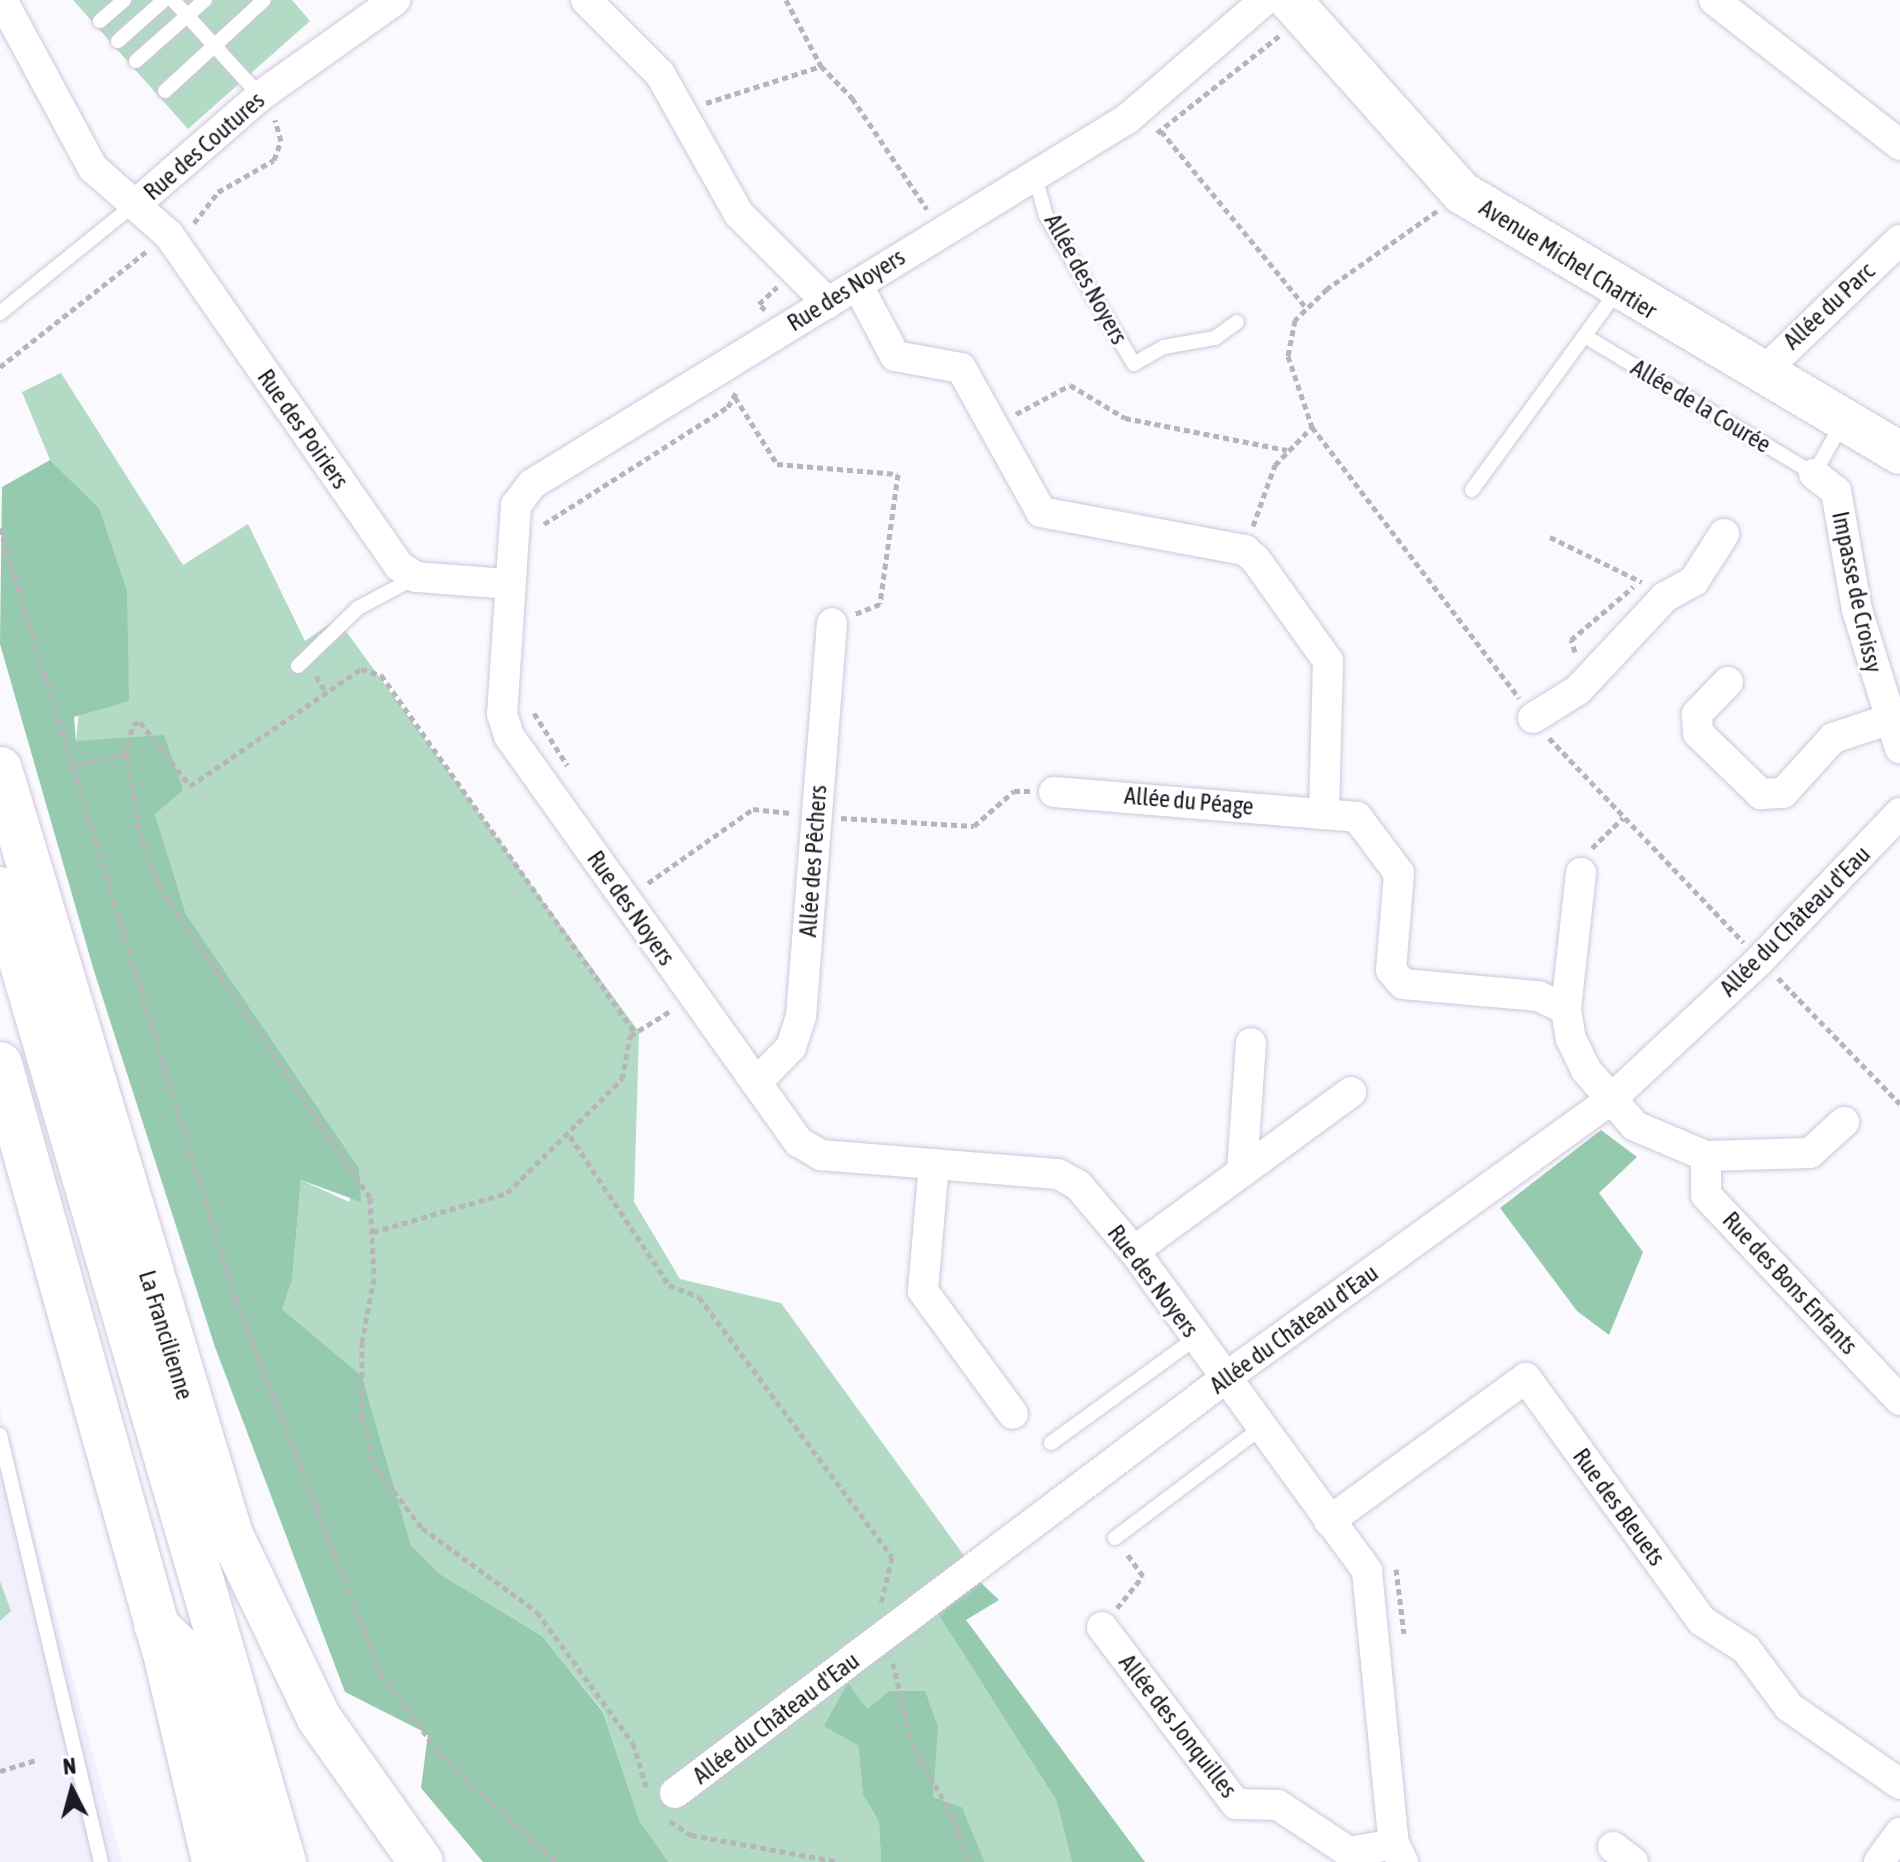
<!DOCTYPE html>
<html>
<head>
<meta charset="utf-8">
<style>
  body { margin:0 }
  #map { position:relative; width:1900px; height:1862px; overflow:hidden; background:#faf9fd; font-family:"Asap Condensed",sans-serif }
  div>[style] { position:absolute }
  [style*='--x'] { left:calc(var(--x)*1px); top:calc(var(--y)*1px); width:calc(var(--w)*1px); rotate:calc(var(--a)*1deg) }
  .built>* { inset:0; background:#f3f0fd }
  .green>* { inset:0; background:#b2dac4 }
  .forest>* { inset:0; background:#95caae }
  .path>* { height:5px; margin-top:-2.5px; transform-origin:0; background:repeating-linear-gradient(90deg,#b7b5ba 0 6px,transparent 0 10px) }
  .roads { filter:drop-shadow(0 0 2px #ccc7dd) drop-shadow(0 0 2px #ccc7dd) }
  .lane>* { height:14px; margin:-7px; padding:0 7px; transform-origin:7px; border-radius:7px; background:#fff }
  .street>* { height:30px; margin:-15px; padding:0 15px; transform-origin:15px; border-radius:15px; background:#fff }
  .secondary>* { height:42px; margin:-21px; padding:0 21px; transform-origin:21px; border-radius:21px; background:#fff }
  .primary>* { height:44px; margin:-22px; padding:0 22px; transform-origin:22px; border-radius:22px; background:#fff }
  .highway>* { height:44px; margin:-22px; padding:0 22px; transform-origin:22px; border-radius:22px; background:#fff }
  span { translate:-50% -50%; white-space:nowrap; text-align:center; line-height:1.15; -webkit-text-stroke:6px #fff; paint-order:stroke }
  .street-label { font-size:24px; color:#1b1921 }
  .north { position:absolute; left:32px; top:1750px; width:80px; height:80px; -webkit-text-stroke:6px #fff; paint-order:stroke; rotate:354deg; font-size:22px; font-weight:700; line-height:32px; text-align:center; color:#1b1921 }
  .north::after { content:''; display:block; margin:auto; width:28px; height:36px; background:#1b1921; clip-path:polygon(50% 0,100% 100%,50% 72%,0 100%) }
</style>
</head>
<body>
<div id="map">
  <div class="built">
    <div style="clip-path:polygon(0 1409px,122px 1862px,0 1862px)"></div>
  </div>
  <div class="green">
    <div style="clip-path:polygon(73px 0,292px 0,310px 21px,188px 129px)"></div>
    <div style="clip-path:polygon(61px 373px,183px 565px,248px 524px,305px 641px,337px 619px,639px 1032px,634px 1202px,680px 1279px,781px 1303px,973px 1568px,938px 1614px,1056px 1800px,1072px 1862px,985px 1862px,962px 1807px,933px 1797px,934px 1775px,858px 1745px,863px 1795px,879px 1822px,881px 1862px,664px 1862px,640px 1822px,603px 1711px,542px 1636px,440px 1574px,411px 1545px,362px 1376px,282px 1309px,292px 1281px,301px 1180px,349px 1202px,359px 1168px,186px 914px,155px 814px,76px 742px,99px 508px,50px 460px,22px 392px)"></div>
    <div style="clip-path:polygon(0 1581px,11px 1611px,0 1621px)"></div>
  </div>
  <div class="forest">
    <div style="clip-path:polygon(50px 460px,99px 508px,127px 591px,129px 701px,74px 717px,76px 741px,164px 735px,183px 790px,155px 814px,186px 914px,359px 1168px,361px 1202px,301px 1180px,292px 1281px,282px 1309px,362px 1376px,411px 1545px,440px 1574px,542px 1636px,603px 1712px,640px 1822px,668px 1862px,483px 1862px,421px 1788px,428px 1734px,345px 1692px,215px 1347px,94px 971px,0 644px,2px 487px)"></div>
    <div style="clip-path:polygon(1601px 1130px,1637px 1157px,1599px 1193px,1643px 1252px,1609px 1335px,1577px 1311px,1500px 1208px)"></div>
    <div style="clip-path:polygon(974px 1576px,999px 1600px,966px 1620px,1145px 1862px,1072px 1862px,1056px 1800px,938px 1614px)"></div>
    <div style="clip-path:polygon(848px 1683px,867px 1709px,890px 1691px,925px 1691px,938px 1727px,933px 1797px,962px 1807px,985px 1862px,881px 1862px,879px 1822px,863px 1795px,858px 1745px,824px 1726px)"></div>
  </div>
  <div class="path">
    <div style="--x:786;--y:0;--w:75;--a:62.1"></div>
    <div style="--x:821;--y:66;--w:45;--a:45.9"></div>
    <div style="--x:852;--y:98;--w:134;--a:56"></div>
    <div style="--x:706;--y:103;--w:121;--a:-17.8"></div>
    <div style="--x:1161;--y:131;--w:230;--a:50.6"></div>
    <div style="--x:1157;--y:133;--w:157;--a:-38.5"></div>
    <div style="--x:1437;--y:211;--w:135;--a:144.7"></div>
    <div style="--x:1327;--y:289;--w:45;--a:135.9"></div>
    <div style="--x:1295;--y:320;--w:37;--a:101"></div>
    <div style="--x:1288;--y:356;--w:75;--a:71.3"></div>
    <div style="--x:1312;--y:427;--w:341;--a:52.6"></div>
    <div style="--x:194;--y:223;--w:39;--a:-52"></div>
    <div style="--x:218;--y:192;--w:64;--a:-29.7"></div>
    <div style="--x:274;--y:160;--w:20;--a:-70"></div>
    <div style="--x:281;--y:141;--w:22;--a:-106"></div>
    <div style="--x:765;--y:310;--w:8;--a:-135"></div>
    <div style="--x:759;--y:304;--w:25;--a:-43"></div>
    <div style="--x:0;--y:367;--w:189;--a:-38.3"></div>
    <div style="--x:735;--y:397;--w:79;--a:57.9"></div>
    <div style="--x:777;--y:464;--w:121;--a:4.7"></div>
    <div style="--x:898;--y:474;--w:131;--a:97.9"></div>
    <div style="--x:880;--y:604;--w:27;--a:158"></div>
    <div style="--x:1016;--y:414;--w:61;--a:-28.2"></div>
    <div style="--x:1070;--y:385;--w:64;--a:31"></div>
    <div style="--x:1125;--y:418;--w:165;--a:11.2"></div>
    <div style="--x:544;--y:524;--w:218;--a:-32.5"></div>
    <div style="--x:728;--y:407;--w:18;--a:-61"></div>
    <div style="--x:1253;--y:526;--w:65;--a:-70.2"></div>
    <div style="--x:1275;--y:465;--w:53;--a:-45.8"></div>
    <div style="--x:0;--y:528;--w:805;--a:73.03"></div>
    <div style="--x:235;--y:1298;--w:403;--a:68.8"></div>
    <div style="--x:381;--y:1674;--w:101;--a:53.5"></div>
    <div style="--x:441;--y:1755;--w:156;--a:43.2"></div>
    <div style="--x:1550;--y:537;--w:102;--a:26.1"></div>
    <div style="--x:1575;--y:652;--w:13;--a:-108"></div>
    <div style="--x:1571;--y:640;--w:82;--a:-40.5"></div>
    <div style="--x:316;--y:676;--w:19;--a:58"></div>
    <div style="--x:534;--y:713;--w:62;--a:57.6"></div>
    <div style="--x:1549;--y:738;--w:282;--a:46.4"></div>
    <div style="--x:126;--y:754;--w:31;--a:-77"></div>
    <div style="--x:133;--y:724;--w:7;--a:-16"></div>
    <div style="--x:140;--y:722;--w:81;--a:52"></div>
    <div style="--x:190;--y:786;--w:207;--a:-34.4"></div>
    <div style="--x:361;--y:669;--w:21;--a:17"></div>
    <div style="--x:381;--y:675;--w:439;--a:54.6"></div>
    <div style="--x:71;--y:766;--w:56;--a:-12.3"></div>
    <div style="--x:126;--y:754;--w:81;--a:80.1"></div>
    <div style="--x:140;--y:834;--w:55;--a:69.9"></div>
    <div style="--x:159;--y:886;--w:377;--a:55.9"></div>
    <div style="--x:370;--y:1198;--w:80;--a:87.1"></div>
    <div style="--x:374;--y:1278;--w:65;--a:100.6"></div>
    <div style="--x:362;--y:1342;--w:74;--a:90"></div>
    <div style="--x:362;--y:1416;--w:53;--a:75.7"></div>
    <div style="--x:375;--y:1467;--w:77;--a:52.4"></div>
    <div style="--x:422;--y:1528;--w:142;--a:36.1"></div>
    <div style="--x:537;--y:1612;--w:162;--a:53.8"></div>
    <div style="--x:633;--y:1743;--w:48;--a:73.1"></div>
    <div style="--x:841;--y:818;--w:133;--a:3.4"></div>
    <div style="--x:974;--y:826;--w:53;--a:-41.2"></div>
    <div style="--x:1014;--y:791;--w:16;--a:0"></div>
    <div style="--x:1592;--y:848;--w:43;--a:-44.1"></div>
    <div style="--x:648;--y:883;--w:128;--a:-35.2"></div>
    <div style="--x:753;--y:809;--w:38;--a:6"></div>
    <div style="--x:1778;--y:978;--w:175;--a:45.9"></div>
    <div style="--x:570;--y:1136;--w:179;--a:56.4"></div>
    <div style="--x:669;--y:1285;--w:32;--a:22"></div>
    <div style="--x:699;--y:1297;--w:324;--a:53.4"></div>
    <div style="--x:892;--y:1557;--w:47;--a:103.4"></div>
    <div style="--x:373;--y:1232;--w:140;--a:-16.2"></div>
    <div style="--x:507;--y:1193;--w:162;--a:-44.7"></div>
    <div style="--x:622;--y:1079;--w:44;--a:-79.5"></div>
    <div style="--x:630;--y:1036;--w:49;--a:-31.8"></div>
    <div style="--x:1396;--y:1569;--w:65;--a:83"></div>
    <div style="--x:1117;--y:1608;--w:41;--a:-50.9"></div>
    <div style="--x:1143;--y:1576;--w:29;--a:-126"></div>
    <div style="--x:893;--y:1663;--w:80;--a:77"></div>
    <div style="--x:911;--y:1741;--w:85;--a:61.3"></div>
    <div style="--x:952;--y:1816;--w:48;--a:71.9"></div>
    <div style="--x:0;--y:1771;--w:39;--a:-17"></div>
    <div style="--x:670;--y:1821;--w:25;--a:34"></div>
    <div style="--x:691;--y:1835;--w:150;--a:10.3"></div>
  </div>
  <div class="roads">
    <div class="lane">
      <div style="--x:173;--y:0;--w:130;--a:47.8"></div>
      <div style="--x:100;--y:21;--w:32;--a:-41"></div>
      <div style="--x:118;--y:41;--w:62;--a:-41.7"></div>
      <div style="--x:136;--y:61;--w:92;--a:-41.5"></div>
      <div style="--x:165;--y:91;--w:134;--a:-42.6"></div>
      <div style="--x:1035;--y:176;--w:41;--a:74.6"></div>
      <div style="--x:1046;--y:216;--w:172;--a:59.3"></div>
      <div style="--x:1134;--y:364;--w:34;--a:-30"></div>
      <div style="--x:1164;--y:347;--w:52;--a:-10"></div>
      <div style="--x:1215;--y:338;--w:27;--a:-36"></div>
      <div style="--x:0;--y:313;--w:175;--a:-39"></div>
      <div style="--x:1588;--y:338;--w:264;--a:31"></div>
      <div style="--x:1814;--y:474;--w:60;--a:-60.9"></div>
      <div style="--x:1472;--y:490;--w:248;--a:-53.9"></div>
      <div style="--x:298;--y:666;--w:83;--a:-44"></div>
      <div style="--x:358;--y:608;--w:66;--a:-28.1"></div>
      <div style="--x:0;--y:1435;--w:439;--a:76.7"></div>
      <div style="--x:1051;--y:1443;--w:179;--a:-35.9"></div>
      <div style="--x:1115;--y:1538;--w:183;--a:-37"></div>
    </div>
    <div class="street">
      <div style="--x:2;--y:0;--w:191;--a:61.6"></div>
      <div style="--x:93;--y:168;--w:101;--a:41.4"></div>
      <div style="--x:169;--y:235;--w:403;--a:55.2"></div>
      <div style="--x:399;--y:566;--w:20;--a:33"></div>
      <div style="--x:416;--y:577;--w:93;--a:4.3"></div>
      <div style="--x:586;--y:0;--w:105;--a:45"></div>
      <div style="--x:660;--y:74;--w:161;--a:60.6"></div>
      <div style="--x:739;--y:214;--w:126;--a:45"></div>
      <div style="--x:1265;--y:0;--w:182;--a:139.2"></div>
      <div style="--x:1127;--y:119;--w:698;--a:148.47"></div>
      <div style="--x:532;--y:484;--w:26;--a:127"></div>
      <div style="--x:516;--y:505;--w:209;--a:93.8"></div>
      <div style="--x:502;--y:714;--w:23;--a:72"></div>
      <div style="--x:509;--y:736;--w:499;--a:54.5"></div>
      <div style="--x:799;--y:1142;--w:26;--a:31"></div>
      <div style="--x:821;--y:1155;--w:238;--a:4.6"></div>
      <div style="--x:1058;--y:1174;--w:23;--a:29"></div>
      <div style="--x:1078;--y:1185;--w:87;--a:49.7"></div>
      <div style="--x:1134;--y:1251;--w:396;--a:53.9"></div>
      <div style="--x:1367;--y:1571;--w:274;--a:84.4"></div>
      <div style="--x:1394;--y:1844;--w:20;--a:63"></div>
      <div style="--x:1714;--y:0;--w:236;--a:37.9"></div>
      <div style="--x:137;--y:203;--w:163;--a:-41"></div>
      <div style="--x:260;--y:96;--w:166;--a:-35.4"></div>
      <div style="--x:858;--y:286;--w:79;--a:62.1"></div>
      <div style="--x:895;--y:356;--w:67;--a:10.3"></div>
      <div style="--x:961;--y:368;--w:165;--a:60.9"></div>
      <div style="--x:1041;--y:512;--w:208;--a:10.6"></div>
      <div style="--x:1245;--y:550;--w:15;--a:42"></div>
      <div style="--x:1256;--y:560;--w:124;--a:54.5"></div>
      <div style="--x:1328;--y:661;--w:153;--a:91.5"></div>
      <div style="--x:1761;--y:374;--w:193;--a:-44"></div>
      <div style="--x:1814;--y:474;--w:28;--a:38"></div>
      <div style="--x:1836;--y:491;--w:121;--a:80"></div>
      <div style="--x:1857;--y:610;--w:145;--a:72.7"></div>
      <div style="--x:1728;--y:682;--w:45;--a:134.1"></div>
      <div style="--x:1697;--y:714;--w:19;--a:87"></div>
      <div style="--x:1698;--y:733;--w:88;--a:44.1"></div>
      <div style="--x:1761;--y:794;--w:22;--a:-3"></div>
      <div style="--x:1783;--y:793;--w:74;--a:-47.7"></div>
      <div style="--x:1833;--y:738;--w:57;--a:-18.4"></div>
      <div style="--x:1533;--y:718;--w:53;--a:-31.9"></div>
      <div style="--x:1578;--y:690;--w:127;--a:-46.9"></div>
      <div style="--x:1665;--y:597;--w:33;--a:-29"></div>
      <div style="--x:1694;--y:581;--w:56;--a:-57.4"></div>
      <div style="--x:1054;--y:792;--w:304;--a:4.7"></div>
      <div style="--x:1357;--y:817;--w:70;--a:53.1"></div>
      <div style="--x:1399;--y:873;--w:97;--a:94.7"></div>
      <div style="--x:1391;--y:970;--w:18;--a:49"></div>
      <div style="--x:1403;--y:984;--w:136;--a:5.1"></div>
      <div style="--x:1538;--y:996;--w:31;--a:25"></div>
      <div style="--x:1581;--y:873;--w:137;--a:96.3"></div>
      <div style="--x:1566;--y:1009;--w:30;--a:81"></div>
      <div style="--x:1571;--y:1039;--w:34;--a:64"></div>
      <div style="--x:1586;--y:1070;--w:74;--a:48.8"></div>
      <div style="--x:1635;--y:1126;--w:77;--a:22.9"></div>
      <div style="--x:1706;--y:1156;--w:104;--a:-1.7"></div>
      <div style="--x:1810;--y:1153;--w:46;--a:-42.4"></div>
      <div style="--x:756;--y:1083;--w:50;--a:-45.8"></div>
      <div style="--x:791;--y:1047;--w:32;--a:-72"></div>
      <div style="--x:801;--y:1017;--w:395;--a:-85.5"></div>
      <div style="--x:1706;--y:1156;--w:39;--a:90"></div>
      <div style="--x:1706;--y:1195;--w:282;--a:46.6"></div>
      <div style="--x:934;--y:1164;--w:127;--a:95"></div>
      <div style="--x:923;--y:1291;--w:152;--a:53.8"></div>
      <div style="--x:1242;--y:1171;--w:128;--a:-86"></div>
      <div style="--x:1134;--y:1251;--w:269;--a:-36.2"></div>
      <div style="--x:1329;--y:1521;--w:243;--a:-36"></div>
      <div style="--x:1526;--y:1378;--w:300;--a:54.1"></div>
      <div style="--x:1702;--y:1621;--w:52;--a:32.5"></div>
      <div style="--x:1746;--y:1649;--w:72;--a:53.4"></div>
      <div style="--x:1789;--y:1707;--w:135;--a:34.7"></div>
      <div style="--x:1102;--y:1627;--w:222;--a:52.9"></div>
      <div style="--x:1236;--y:1804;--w:42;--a:1.4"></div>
      <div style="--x:1278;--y:1805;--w:85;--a:33.5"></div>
      <div style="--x:1349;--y:1852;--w:46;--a:-10.1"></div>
      <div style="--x:675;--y:1793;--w:711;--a:-37"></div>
      <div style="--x:1243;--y:1365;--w:451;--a:-35.8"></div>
      <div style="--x:1609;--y:1101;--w:207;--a:-43"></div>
      <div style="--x:1760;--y:960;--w:203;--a:-46.4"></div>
      <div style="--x:1613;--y:1847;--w:25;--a:37"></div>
      <div style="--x:1879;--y:1862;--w:36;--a:-54"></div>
    </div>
    <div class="secondary">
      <div style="--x:1290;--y:0;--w:259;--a:48.3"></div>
      <div style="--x:1462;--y:193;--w:509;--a:30.69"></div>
    </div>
    <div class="primary">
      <div style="--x:0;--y:889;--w:1014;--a:73.73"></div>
      <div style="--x:156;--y:1625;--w:52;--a:44.2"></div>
      <div style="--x:193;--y:1661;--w:209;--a:74.2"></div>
    </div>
    <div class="highway">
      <div style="--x:0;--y:769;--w:800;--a:73.22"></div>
      <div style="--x:231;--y:1535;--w:203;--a:64.3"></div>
      <div style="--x:319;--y:1718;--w:176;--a:54.7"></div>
      <div style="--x:0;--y:1064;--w:620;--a:74.37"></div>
      <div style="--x:167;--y:1661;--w:206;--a:76.8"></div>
    </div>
  </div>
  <div class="street-label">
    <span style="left:204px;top:146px;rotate:-41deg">Rue des Coutures</span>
    <span style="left:1568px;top:259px;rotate:32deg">Avenue Michel Chartier</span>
    <span style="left:1086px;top:279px;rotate:61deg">Allée des Noyers</span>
    <span style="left:846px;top:290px;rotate:-32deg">Rue des Noyers</span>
    <span style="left:1829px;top:306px;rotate:-43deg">Allée du Parc</span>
    <span style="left:1701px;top:406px;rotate:31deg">Allée de la Courée</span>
    <span style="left:303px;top:429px;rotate:55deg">Rue des Poiriers</span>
    <span style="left:1857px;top:592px;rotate:78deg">Impasse de Croissy</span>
    <span style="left:1189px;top:801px;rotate:5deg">Allée du Péage</span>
    <span style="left:813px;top:861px;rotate:-86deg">Allée des Pêchers</span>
    <span style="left:631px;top:908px;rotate:55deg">Rue des Noyers</span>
    <span style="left:1795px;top:921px;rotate:-45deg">Allée du Château d'Eau</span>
    <span style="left:1153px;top:1281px;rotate:53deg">Rue des Noyers</span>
    <span style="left:1790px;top:1283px;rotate:47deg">Rue des Bons Enfants</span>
    <span style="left:1294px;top:1329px;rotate:-36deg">Allée du Château d'Eau</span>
    <span style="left:166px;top:1335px;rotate:73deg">La Francilienne</span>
    <span style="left:1619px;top:1507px;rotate:54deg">Rue des Bleuets</span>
    <span style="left:776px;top:1718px;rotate:-37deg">Allée du Château d'Eau</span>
    <span style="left:1178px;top:1726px;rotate:52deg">Allée des Jonquilles</span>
  </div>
  <div class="north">N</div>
</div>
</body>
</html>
